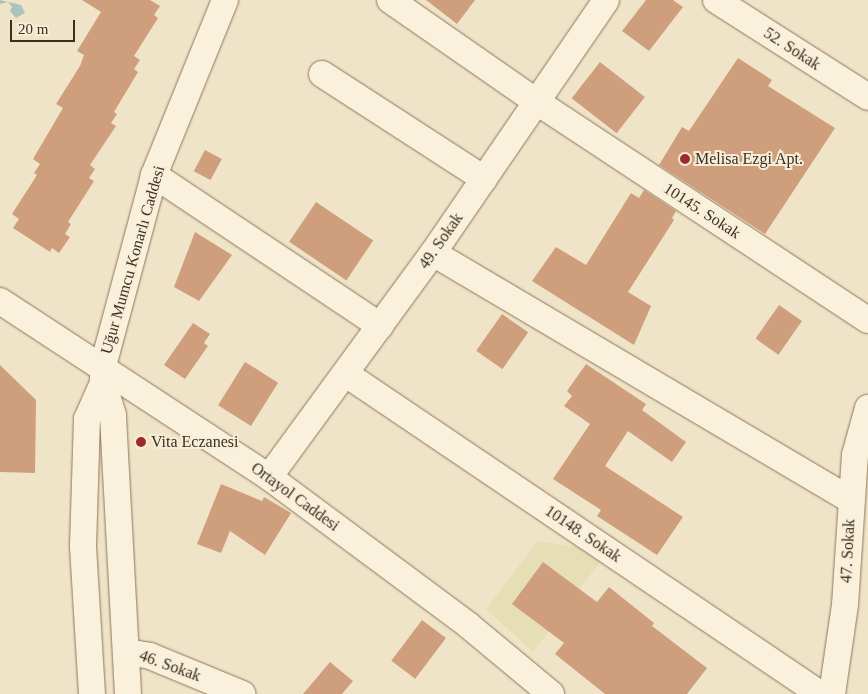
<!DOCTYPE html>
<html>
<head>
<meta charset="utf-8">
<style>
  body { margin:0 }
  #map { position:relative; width:868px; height:694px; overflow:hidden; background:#f0e4c8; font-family:"Times New Roman",serif }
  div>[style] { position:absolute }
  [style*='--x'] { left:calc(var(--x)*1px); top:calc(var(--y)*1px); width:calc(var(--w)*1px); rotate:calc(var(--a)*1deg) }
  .farmland>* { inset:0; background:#e6deb5 }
  .water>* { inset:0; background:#a9c4bc }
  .building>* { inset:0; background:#cf9f7d; transform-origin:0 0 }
  .roads { filter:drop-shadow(0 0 1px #8d765c) drop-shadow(0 0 1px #8d765c) }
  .minor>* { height:26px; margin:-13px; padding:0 13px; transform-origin:13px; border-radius:13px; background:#faf1dc }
  .dots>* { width:14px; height:14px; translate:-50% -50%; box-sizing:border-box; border:2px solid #f7eed8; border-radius:50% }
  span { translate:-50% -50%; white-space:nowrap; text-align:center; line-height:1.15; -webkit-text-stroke:4px #f7eed8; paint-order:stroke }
  .street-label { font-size:16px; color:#3d2e20 }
  .poi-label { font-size:16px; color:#3d2e20 }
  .left { translate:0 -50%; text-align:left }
  .scale { position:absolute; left:10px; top:20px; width:65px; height:22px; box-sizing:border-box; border:2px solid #3d2e20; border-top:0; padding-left:6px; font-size:15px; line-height:18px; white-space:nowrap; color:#3d2e20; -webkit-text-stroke:4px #f7eed8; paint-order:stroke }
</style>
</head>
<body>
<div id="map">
  <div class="farmland">
    <div style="clip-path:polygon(538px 541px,588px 549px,602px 559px,533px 652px,486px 609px)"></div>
  </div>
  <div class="water">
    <div style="clip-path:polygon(0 0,21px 5px,25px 13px,16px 18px,10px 11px,12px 7px,8px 2px,0 4px)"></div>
  </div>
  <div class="building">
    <div style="clip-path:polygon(82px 0,150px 0,160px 6px,154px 15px,158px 18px,134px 56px,140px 60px,134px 69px,138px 72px,114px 112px,117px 114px,111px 123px,116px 126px,90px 165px,95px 169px,89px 178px,94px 181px,68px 222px,71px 224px,65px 234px,70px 237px,59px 253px,52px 248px,50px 252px,13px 228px,19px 219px,12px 214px,37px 175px,34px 173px,40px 164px,33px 159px,63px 108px,56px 104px,80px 66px,84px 55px,77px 51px,101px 12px)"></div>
    <div style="clip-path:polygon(426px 0,475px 0,457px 24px)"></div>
    <div style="clip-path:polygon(646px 0,673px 0,683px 7px,649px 51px,622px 31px)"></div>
    <div style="clip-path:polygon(738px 58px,772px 80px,768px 86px,835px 128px,765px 234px,659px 165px,682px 127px,689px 131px)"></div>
    <div style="left:600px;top:62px;width:57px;height:46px;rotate:38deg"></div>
    <div style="left:205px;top:150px;width:19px;height:24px;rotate:28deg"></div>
    <div style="clip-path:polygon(644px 190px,676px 211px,672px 218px,674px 220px,628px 292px,651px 306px,634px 345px,532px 281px,556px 247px,586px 265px,631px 193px,639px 198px)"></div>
    <div style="left:316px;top:202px;width:69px;height:48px;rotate:34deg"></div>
    <div style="clip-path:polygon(195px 232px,232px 255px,199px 301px,174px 287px)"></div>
    <div style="left:779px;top:305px;width:28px;height:41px;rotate:35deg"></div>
    <div style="left:502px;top:314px;width:32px;height:45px;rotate:35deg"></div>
    <div style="clip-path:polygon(193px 323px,210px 334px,204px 343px,208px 346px,185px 379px,164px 365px)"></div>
    <div style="left:245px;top:362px;width:39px;height:51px;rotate:32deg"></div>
    <div style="clip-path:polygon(586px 364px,646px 404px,642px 410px,686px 442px,672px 462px,628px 431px,605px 466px,683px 517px,657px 555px,597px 516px,601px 510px,553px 479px,590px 424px,564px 406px,572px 396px,567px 391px)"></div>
    <div style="clip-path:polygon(0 365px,36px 400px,35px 473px,0 472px)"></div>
    <div style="clip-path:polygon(221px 484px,262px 501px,264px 497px,291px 513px,265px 555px,230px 531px,221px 553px,197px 544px)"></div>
    <div style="clip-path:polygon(543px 562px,597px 602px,609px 587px,654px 623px,652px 626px,707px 668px,687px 694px,605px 694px,555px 654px,564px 643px,512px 604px)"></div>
    <div style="left:422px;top:620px;width:30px;height:51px;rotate:37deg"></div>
    <div style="clip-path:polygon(330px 662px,353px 681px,342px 694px,303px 694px)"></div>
  </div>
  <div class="roads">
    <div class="minor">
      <div style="--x:390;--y:0;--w:179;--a:34.8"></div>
      <div style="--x:537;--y:102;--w:396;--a:33.4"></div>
      <div style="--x:716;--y:0;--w:180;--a:32.5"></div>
      <div style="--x:322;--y:74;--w:193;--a:32.9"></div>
      <div style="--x:154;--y:175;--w:272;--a:33.7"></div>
      <div style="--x:433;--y:253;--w:486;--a:30.6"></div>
      <div style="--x:0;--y:301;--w:321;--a:33.2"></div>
      <div style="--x:269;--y:477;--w:248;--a:36.6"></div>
      <div style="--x:468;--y:625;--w:108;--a:39.7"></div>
      <div style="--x:346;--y:374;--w:572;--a:34.02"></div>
      <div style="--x:269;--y:477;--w:278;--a:-53.8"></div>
      <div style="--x:433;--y:253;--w:306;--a:-55.6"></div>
      <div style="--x:126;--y:652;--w:24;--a:9"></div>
      <div style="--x:150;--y:656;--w:100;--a:22.4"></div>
      <div style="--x:92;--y:694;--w:148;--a:-93.5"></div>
      <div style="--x:83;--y:546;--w:127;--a:-88.2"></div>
      <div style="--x:87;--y:419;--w:39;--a:-66"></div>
      <div style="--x:128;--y:694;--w:279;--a:-93.1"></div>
      <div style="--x:113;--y:415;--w:34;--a:-107"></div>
      <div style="--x:103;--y:383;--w:17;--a:-90"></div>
      <div style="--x:103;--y:366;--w:198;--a:-75"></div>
      <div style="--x:154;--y:175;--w:189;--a:-67.9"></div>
      <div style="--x:832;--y:694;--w:90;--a:-81.7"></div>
      <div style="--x:845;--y:605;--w:150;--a:-86.2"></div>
      <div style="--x:855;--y:455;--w:49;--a:-74.5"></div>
    </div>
  </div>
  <div class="dots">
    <div style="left:685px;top:159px;background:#9e2a2b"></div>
    <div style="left:141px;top:442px;background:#9e2a2b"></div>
  </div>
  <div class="street-label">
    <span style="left:792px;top:49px;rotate:33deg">52. Sokak</span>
    <span style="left:702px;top:211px;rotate:33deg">10145. Sokak</span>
    <span style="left:441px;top:241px;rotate:-55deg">49. Sokak</span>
    <span style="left:133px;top:260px;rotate:-74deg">Uğur Mumcu Konarlı Caddesi</span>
    <span style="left:295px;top:497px;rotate:36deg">Ortayol Caddesi</span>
    <span style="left:583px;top:534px;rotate:34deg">10148. Sokak</span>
    <span style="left:848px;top:551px;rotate:-87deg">47. Sokak</span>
    <span style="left:170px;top:666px;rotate:20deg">46. Sokak</span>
  </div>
  <div class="poi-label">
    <span class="left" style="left:695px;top:159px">Melisa Ezgi Apt.</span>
    <span class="left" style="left:151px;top:442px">Vita Eczanesi</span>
  </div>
  <div class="scale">20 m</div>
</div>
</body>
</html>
